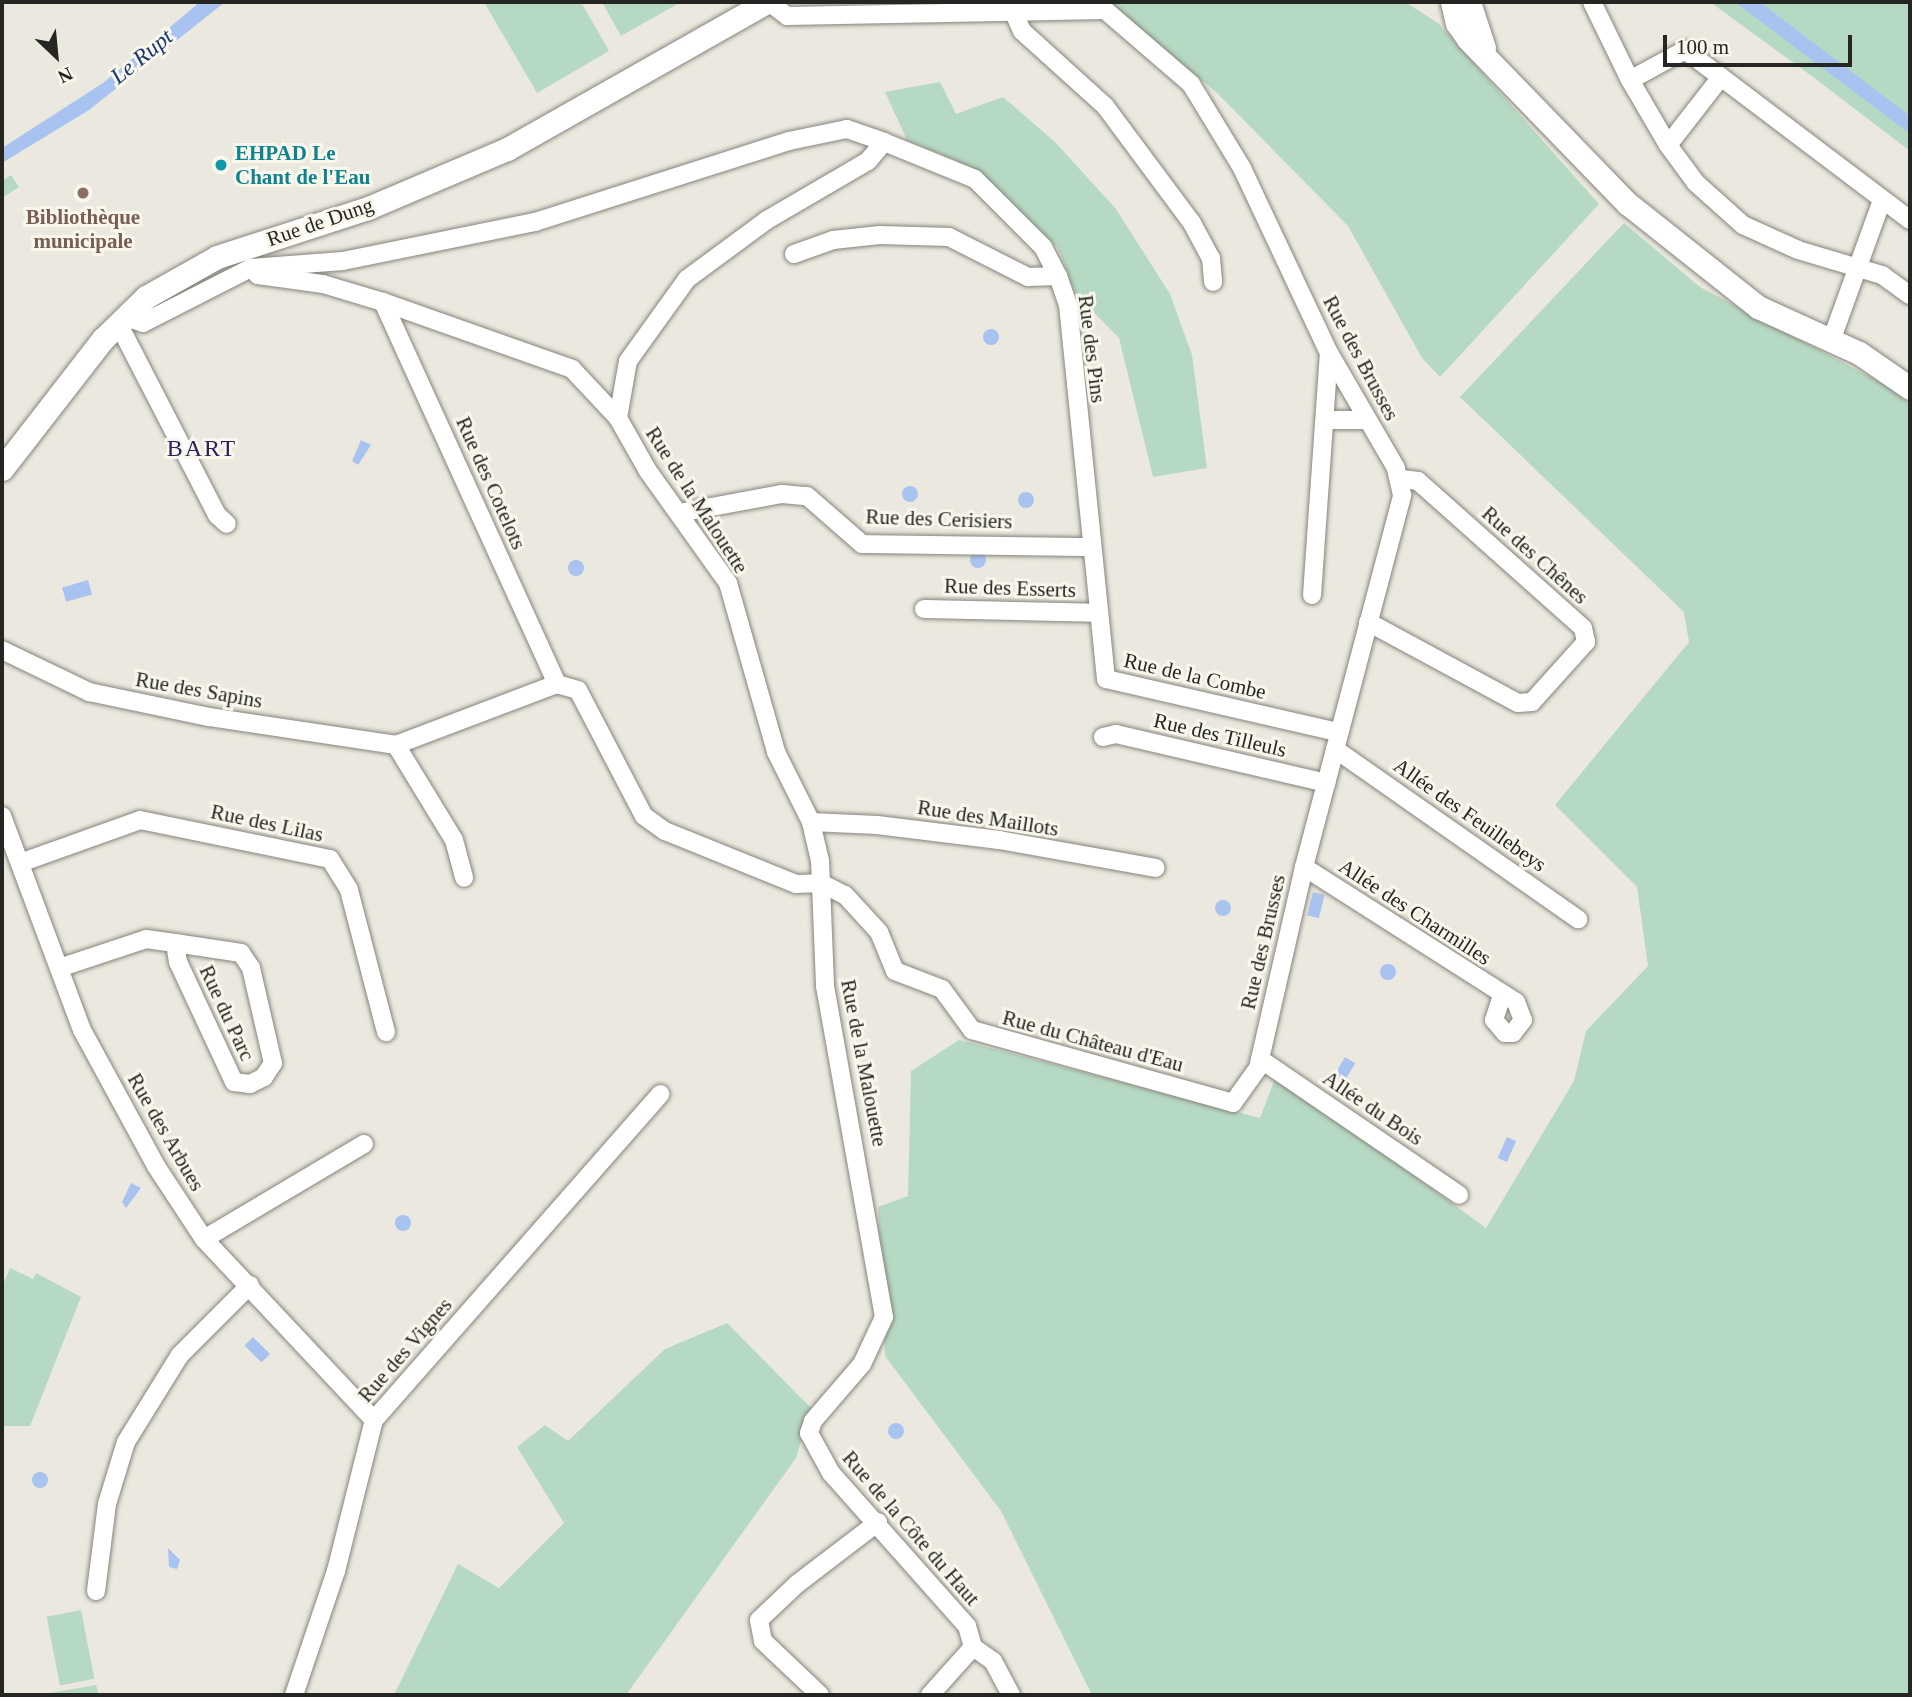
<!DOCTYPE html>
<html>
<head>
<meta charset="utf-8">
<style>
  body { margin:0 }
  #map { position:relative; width:1912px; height:1697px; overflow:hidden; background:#ebe9df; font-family:Georgia,serif }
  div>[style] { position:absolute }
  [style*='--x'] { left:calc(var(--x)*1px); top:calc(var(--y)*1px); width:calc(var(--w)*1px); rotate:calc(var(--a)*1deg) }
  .green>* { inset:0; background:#b6d9c3; transform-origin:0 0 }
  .water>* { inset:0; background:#a9c3f0; transform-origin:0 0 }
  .round { border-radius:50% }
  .roads { filter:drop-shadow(0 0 2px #86847b) drop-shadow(0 0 2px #86847b) }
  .minor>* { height:18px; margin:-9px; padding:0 9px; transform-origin:9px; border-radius:9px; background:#fff }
  .major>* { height:23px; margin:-11.5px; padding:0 11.5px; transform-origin:11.5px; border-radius:11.5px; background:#fff }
  .dots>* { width:19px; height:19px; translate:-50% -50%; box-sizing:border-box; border:4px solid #f9f7ec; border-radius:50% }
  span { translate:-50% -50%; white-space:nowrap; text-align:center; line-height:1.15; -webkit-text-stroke:6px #f9f7ec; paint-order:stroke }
  .culture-label { font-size:21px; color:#0d838f; font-weight:700 }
  .left { translate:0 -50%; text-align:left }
  .education-label { font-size:21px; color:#785e54; font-weight:700 }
  .street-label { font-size:21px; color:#252521 }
  .water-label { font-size:23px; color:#1b386e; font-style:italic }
  .quarter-label { font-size:24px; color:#2b225d; letter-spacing:2px }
  .frame { position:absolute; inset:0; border:4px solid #252521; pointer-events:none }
  .north { position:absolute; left:21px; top:21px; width:70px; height:70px; -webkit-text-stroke:5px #f9f7ec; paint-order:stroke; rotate:154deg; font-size:19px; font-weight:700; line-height:28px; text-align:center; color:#252521 }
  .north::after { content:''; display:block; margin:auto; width:24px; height:32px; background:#252521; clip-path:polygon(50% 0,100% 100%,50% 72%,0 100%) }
  .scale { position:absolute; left:1663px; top:35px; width:189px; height:32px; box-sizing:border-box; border:4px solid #252521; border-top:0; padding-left:9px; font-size:21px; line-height:24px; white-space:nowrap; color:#252521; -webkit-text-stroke:5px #f9f7ec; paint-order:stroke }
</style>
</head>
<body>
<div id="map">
  <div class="green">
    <div style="clip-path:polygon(484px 2px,581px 2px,609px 51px,537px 93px)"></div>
    <div style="clip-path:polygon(602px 2px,681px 2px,621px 36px)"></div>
    <div style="clip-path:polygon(1025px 2px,1405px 2px,1438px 23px,1599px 204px,1440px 377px,1422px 358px,1348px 226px,1217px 93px,1112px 6px)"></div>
    <div style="clip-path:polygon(1710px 2px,1910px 2px,1910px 151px,1813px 77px)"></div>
    <div style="clip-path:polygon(940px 82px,956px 114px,1003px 97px,1055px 142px,1116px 209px,1170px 294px,1192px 355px,1207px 468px,1153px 477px,1119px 338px,1075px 293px,1058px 248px,1001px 192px,955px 160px,907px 140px,885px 92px)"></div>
    <div style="clip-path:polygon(11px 175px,19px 187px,2px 198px,2px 181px)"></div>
    <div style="clip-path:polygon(1624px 223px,1700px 287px,1887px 386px,1910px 405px,1910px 1695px,1092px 1695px,1001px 1511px,885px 1356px,878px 1207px,908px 1196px,911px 1071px,959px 1040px,1260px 1118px,1276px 1076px,1486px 1228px,1574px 1081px,1586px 1031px,1648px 966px,1637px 887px,1555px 805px,1689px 642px,1684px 612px,1460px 397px)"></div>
    <div style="clip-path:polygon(10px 1268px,33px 1279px,36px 1273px,81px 1297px,30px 1426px,2px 1426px,2px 1287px)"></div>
    <div style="clip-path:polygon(727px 1323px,811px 1408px,796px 1458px,626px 1695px,394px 1695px,458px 1564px,499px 1588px,564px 1523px,517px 1447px,545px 1425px,568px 1441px,665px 1349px)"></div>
    <div style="left:81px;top:1610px;width:70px;height:35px;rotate:79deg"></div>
    <div style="clip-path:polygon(96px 1685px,99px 1695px,38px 1695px)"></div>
  </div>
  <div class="water">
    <div style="clip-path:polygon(200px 2px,225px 2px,89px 110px,2px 163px,2px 148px,103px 83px)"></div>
    <div style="clip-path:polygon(1735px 2px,1760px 2px,1910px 116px,1910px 134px)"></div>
    <div class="round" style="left:983px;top:329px;width:16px;height:16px"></div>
    <div style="clip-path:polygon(361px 440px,371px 445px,358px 465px,352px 461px)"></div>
    <div class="round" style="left:902px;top:486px;width:16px;height:16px"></div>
    <div class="round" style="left:1018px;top:492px;width:16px;height:16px"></div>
    <div class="round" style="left:970px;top:552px;width:16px;height:16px"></div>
    <div class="round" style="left:568px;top:560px;width:16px;height:16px"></div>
    <div style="left:88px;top:580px;width:15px;height:27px;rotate:74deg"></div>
    <div style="left:1313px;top:892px;width:12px;height:24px;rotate:14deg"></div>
    <div class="round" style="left:1215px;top:900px;width:16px;height:16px"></div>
    <div class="round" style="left:1380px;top:964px;width:16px;height:16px"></div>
    <div style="left:1345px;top:1057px;width:12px;height:23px;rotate:31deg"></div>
    <div style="left:1507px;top:1137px;width:10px;height:23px;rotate:24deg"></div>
    <div style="clip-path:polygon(131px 1183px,141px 1188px,126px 1208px,122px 1202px)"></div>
    <div class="round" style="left:395px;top:1215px;width:16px;height:16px"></div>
    <div style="left:253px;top:1337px;width:24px;height:12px;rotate:45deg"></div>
    <div class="round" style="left:888px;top:1423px;width:16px;height:16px"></div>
    <div class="round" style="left:32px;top:1472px;width:16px;height:16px"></div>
    <div style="clip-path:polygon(168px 1548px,180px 1560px,177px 1569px,169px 1567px)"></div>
  </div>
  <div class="roads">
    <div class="minor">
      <div style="--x:1592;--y:2;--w:87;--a:64"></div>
      <div style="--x:1630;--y:80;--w:63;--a:-28.6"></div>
      <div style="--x:1685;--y:50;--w:45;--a:36.9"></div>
      <div style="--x:1014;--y:13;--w:20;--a:66"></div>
      <div style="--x:1022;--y:31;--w:112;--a:42.1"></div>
      <div style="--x:1105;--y:106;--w:146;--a:53.4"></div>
      <div style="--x:1192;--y:223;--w:40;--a:62"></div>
      <div style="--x:1211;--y:258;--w:24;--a:85"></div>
      <div style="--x:1630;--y:80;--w:75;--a:59.7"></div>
      <div style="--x:884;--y:142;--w:98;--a:22.1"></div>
      <div style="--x:975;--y:179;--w:96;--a:45"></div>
      <div style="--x:1043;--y:247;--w:33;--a:63"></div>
      <div style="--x:1058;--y:276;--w:31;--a:71"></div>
      <div style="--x:1068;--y:305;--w:376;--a:84.2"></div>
      <div style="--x:1106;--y:679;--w:238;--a:12.9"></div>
      <div style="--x:1910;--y:220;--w:237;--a:-142.9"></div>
      <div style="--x:1721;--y:77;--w:86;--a:127.9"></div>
      <div style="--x:1668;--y:145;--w:47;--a:53.6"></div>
      <div style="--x:1696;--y:183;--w:63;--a:41.8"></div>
      <div style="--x:1743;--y:225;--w:60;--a:24.4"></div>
      <div style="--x:1798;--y:250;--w:88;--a:16.6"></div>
      <div style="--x:1882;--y:275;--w:34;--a:36"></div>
      <div style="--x:794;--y:254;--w:41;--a:-19.7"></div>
      <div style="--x:833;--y:240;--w:47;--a:-6.1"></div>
      <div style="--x:880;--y:235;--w:69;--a:1.7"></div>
      <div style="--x:949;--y:237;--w:89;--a:26.9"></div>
      <div style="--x:1028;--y:277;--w:30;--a:-2"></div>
      <div style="--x:251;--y:268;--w:10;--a:45"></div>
      <div style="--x:258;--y:275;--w:66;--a:7.9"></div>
      <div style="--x:323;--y:284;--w:63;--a:16.7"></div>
      <div style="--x:383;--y:302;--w:201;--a:19.5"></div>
      <div style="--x:572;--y:369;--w:67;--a:46.8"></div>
      <div style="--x:383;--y:302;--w:420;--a:65.5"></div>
      <div style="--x:128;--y:318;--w:16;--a:18"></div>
      <div style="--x:143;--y:323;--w:121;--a:-27"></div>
      <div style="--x:251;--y:268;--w:92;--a:-4.4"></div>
      <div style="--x:343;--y:261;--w:196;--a:-11.5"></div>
      <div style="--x:535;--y:222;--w:267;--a:-17.7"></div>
      <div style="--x:789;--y:141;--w:59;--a:-11.7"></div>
      <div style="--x:847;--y:129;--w:39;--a:19"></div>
      <div style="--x:884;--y:142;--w:25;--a:130"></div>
      <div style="--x:868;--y:161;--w:117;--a:149.7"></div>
      <div style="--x:767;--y:220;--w:99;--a:143.6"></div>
      <div style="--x:687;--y:279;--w:101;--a:125.7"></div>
      <div style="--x:628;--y:361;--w:58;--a:100"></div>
      <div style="--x:618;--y:418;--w:61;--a:60.5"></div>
      <div style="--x:648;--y:471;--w:138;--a:54.5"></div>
      <div style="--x:728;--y:583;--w:176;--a:74.1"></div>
      <div style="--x:776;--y:752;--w:78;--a:63.4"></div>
      <div style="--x:811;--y:822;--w:39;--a:77"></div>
      <div style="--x:820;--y:860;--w:126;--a:87.7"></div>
      <div style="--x:825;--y:986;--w:336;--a:79.9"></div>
      <div style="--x:884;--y:1317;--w:52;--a:115.1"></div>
      <div style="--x:862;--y:1364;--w:75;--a:130.7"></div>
      <div style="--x:813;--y:1421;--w:13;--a:108"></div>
      <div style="--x:809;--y:1433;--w:46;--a:61.2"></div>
      <div style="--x:831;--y:1473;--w:205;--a:48.4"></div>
      <div style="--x:967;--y:1626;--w:22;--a:74"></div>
      <div style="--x:973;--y:1647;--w:24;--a:35"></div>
      <div style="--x:993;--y:1661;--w:38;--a:62"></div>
      <div style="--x:119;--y:325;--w:214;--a:62.7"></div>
      <div style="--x:217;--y:515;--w:13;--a:42"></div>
      <div style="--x:1831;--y:341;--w:150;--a:-70.1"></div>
      <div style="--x:1325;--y:420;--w:42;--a:0"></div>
      <div style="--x:679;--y:513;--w:105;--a:-10.5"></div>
      <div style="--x:782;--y:494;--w:25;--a:5"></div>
      <div style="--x:807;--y:496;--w:73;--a:41.1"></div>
      <div style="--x:862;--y:544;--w:228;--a:0.8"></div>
      <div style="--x:1312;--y:595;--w:243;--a:-86"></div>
      <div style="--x:924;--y:609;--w:172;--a:1.3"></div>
      <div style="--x:1368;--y:622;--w:170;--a:28.4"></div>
      <div style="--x:1518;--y:703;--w:14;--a:-4"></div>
      <div style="--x:1532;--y:702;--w:81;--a:-48"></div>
      <div style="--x:1586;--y:642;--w:14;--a:-102"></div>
      <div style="--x:1583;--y:628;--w:221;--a:-138.3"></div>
      <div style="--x:1418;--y:481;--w:17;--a:-173"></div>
      <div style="--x:2;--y:650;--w:97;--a:25.8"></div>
      <div style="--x:89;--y:692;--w:123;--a:11.8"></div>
      <div style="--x:209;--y:717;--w:189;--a:8.5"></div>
      <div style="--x:396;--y:745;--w:111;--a:58.6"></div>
      <div style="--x:454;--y:840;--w:39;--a:75"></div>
      <div style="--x:557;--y:684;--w:22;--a:16"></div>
      <div style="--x:578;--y:690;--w:142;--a:62.4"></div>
      <div style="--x:644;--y:816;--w:26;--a:36"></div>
      <div style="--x:665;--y:831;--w:141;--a:22"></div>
      <div style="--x:796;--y:884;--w:25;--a:-2"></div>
      <div style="--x:821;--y:883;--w:27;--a:27"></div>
      <div style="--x:845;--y:895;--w:50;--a:47.4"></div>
      <div style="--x:879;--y:932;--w:42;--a:67.7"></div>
      <div style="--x:895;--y:971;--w:50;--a:21"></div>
      <div style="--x:942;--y:989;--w:51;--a:53.8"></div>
      <div style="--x:972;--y:1030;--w:271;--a:15.6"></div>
      <div style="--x:1233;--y:1103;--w:43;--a:-54.5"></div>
      <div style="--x:1258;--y:1068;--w:206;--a:-77.1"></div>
      <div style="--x:1304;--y:867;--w:385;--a:-75.2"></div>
      <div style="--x:1402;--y:495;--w:28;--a:-103"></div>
      <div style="--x:1396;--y:468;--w:133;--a:-120.2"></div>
      <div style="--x:1329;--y:353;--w:204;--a:-115.2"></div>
      <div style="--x:1242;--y:168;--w:98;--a:-121.3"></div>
      <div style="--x:1191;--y:84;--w:113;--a:-139.3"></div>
      <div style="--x:1105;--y:10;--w:318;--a:178.9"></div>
      <div style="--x:787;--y:16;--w:23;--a:-142"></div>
      <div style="--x:1103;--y:737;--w:13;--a:-13"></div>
      <div style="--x:1116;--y:734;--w:216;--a:13.1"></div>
      <div style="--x:396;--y:745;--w:172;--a:-20.8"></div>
      <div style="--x:1335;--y:749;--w:297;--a:35"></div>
      <div style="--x:2;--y:816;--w:228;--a:69.5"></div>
      <div style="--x:82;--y:1030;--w:155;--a:61.4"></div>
      <div style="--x:156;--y:1166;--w:87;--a:56.7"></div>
      <div style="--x:204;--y:1239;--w:248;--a:46.8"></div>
      <div style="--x:811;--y:822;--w:66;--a:2.6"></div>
      <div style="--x:877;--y:825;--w:123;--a:7"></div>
      <div style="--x:999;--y:840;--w:159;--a:10.1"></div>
      <div style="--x:20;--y:863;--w:127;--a:-19.7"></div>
      <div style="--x:140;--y:820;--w:194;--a:11.6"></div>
      <div style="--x:330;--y:859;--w:36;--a:58"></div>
      <div style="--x:349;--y:890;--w:147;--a:75.4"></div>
      <div style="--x:1304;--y:867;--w:251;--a:32.5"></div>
      <div style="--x:1516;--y:1002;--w:19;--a:69"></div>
      <div style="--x:1523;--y:1020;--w:16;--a:128"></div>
      <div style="--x:1513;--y:1033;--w:8;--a:180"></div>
      <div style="--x:1505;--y:1033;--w:17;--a:-130"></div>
      <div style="--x:1494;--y:1020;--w:26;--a:-72"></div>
      <div style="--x:59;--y:968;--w:92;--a:-18.4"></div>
      <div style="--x:146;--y:939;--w:29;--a:8"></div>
      <div style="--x:175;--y:943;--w:67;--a:8.6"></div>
      <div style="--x:241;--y:953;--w:18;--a:56"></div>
      <div style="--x:251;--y:968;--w:98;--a:77"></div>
      <div style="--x:273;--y:1063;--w:17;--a:123"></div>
      <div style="--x:264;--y:1077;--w:16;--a:153"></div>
      <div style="--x:250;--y:1084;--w:16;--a:-173"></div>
      <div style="--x:234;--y:1082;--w:132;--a:-115"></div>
      <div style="--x:178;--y:962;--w:19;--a:-99"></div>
      <div style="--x:1260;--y:1059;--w:241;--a:34.3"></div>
      <div style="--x:204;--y:1239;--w:186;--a:-30.7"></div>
      <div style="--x:96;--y:1591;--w:88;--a:-82.8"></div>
      <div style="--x:107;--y:1504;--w:65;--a:-73"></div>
      <div style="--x:126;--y:1442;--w:102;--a:-58.2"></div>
      <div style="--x:180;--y:1355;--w:99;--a:-45"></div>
      <div style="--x:294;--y:1695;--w:131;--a:-71.3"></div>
      <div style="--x:336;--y:1571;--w:156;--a:-75.9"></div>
      <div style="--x:374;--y:1420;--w:434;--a:-48.7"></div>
      <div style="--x:820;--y:1695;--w:79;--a:-136.5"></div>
      <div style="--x:763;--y:1641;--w:21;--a:-101"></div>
      <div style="--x:759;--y:1620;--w:52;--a:-43.5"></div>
      <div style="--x:797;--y:1584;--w:102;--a:-37.4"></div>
      <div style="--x:930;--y:1695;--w:64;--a:-48.1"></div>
    </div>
    <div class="major">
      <div style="--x:1452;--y:2;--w:22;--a:77"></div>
      <div style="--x:1457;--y:23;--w:19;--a:55"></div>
      <div style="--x:1468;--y:39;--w:230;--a:45.9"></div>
      <div style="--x:1628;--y:204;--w:166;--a:38.4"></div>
      <div style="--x:1758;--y:307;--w:111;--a:24.5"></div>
      <div style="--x:1859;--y:353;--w:62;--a:34.5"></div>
      <div style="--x:1469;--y:2;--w:48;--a:71.9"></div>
      <div style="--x:2;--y:469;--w:165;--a:-52.2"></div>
      <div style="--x:103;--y:339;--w:60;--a:-44.3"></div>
      <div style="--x:146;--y:297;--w:81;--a:-29.4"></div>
      <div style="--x:217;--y:257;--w:159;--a:-18"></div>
      <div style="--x:368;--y:208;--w:151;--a:-23"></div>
      <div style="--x:507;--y:149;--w:299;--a:-29.5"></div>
    </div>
  </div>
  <div class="dots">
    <div style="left:221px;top:165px;background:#0f9aa8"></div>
    <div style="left:83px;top:193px;background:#8d6e63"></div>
  </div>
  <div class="culture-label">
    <span class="left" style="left:235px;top:165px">EHPAD Le<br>Chant de l'Eau</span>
  </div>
  <div class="education-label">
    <span style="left:83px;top:229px">Bibliothèque<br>municipale</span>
  </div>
  <div class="street-label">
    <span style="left:320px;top:222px;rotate:-19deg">Rue de Dung</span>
    <span style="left:1092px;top:349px;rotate:83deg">Rue des Pins</span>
    <span style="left:1361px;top:358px;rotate:62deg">Rue des Brusses</span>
    <span style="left:491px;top:483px;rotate:66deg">Rue des Cotelots</span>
    <span style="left:697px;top:500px;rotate:57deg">Rue de la Malouette</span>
    <span style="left:939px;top:519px;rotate:2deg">Rue des Cerisiers</span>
    <span style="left:1535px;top:555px;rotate:42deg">Rue des Chênes</span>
    <span style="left:1010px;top:588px;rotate:2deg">Rue des Esserts</span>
    <span style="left:1195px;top:676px;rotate:13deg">Rue de la Combe</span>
    <span style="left:199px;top:690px;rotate:10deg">Rue des Sapins</span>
    <span style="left:1220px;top:735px;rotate:13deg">Rue des Tilleuls</span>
    <span style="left:1470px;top:815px;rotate:35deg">Allée des Feuillebeys</span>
    <span style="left:988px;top:818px;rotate:9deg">Rue des Maillots</span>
    <span style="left:267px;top:823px;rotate:12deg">Rue des Lilas</span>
    <span style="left:1415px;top:912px;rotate:33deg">Allée des Charmilles</span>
    <span style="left:1263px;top:942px;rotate:-77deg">Rue des Brusses</span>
    <span style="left:227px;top:1013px;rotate:65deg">Rue du Parc</span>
    <span style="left:1093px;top:1041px;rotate:15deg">Rue du Château d'Eau</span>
    <span style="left:864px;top:1063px;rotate:79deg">Rue de la Malouette</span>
    <span style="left:1373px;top:1108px;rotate:34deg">Allée du Bois</span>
    <span style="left:166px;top:1132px;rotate:60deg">Rue des Arbues</span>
    <span style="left:405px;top:1350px;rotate:-49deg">Rue des Vignes</span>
    <span style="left:911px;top:1528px;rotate:49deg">Rue de la Côte du Haut</span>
  </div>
  <div class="water-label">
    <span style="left:142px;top:57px;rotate:-39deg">Le Rupt</span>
  </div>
  <div class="quarter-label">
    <span style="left:202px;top:449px">BART</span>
  </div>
  <div class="frame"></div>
  <div class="north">N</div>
  <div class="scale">100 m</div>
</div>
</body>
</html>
